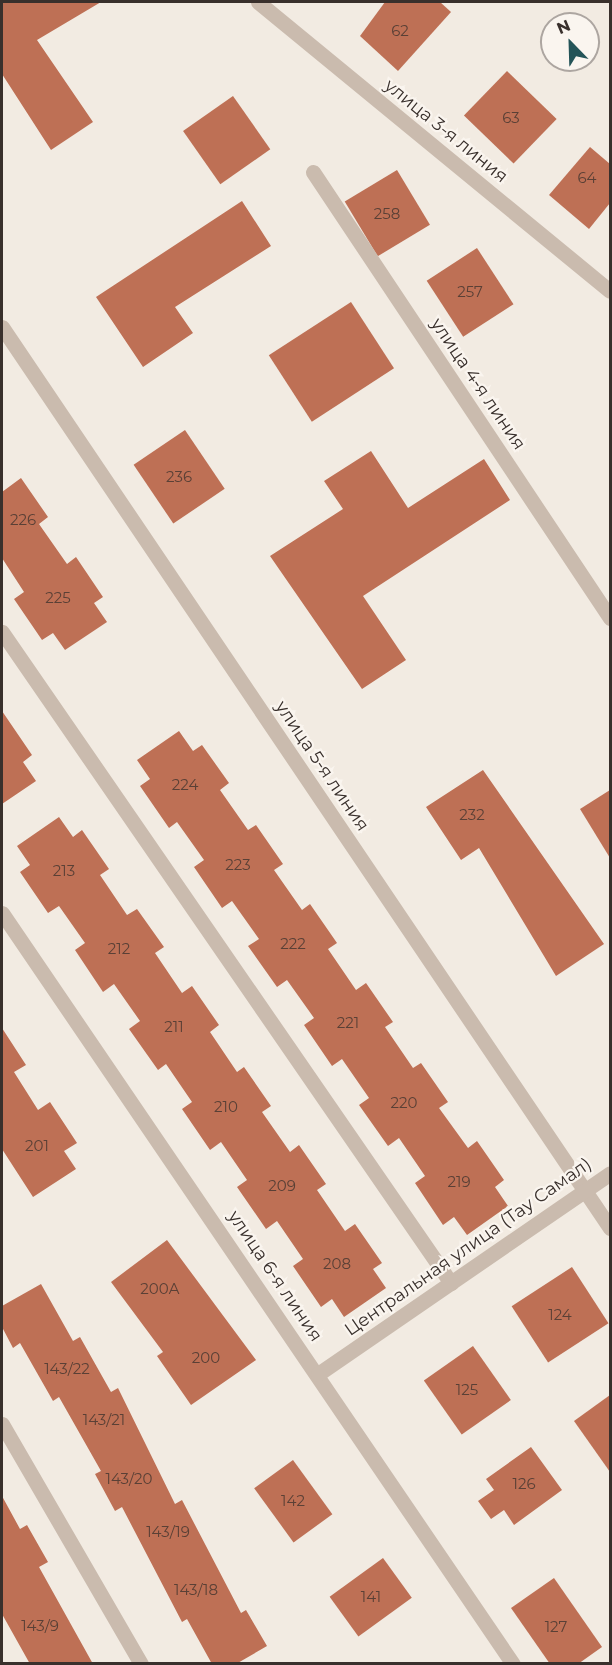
<!DOCTYPE html>
<html>
<head>
<meta charset="utf-8">
<style>
  body { margin:0 }
  #map { position:relative; width:612px; height:1665px; overflow:hidden; background:#f2ebe2; font-family:Montserrat,sans-serif }
  div>[style] { position:absolute }
  [style*='--x'] { left:calc(var(--x)*1px); top:calc(var(--y)*1px); width:calc(var(--w)*1px); rotate:calc(var(--a)*1deg) }
  .building>* { inset:0; background:#be7055; transform-origin:0 0 }
  .minor>* { height:15px; margin:-7.5px; padding:0 7.5px; transform-origin:7.5px; border-radius:7.5px; background:#cabbae }
  span { translate:-50% -50%; white-space:nowrap; text-align:center; line-height:1.15; -webkit-text-stroke:4.5px #faf5ef; paint-order:stroke }
  .number-label { font-size:15px; color:#5a4036 }
  .number-label span { -webkit-text-stroke-width:0 }
  .street-label { font-size:18px; color:#39302c }
  .frame { position:absolute; inset:0; border:3px solid #39302c; pointer-events:none }
  .north { position:absolute; left:540px; top:12px; width:60px; height:60px; box-sizing:border-box; background:#faf5ef; border:2px solid #ada6a1; border-radius:50%; rotate:337deg; font-size:16px; font-weight:700; line-height:24px; text-align:center; color:#39302c }
  .north::after { content:''; display:block; margin:auto; width:21px; height:27px; background:#245458; clip-path:polygon(50% 0,100% 100%,50% 72%,0 100%) }
</style>
</head>
<body>
<div id="map">
  <div class="building">
    <div style="clip-path:polygon(2px 2px,101px 2px,37px 40px,93px 122px,51px 150px,2px 74px)"></div>
    <div style="clip-path:polygon(385px 2px,440px 2px,451px 12px,398px 71px,360px 36px)"></div>
    <div style="left:507px;top:71px;width:69px;height:62px;rotate:44deg"></div>
    <div style="left:233px;top:96px;width:65px;height:61px;rotate:55deg"></div>
    <div style="clip-path:polygon(590px 147px,610px 164px,610px 203px,589px 229px,549px 195px)"></div>
    <div style="left:397px;top:170px;width:64px;height:61px;rotate:59deg"></div>
    <div style="clip-path:polygon(242px 201px,271px 246px,175px 307px,193px 333px,143px 367px,96px 297px)"></div>
    <div style="left:477px;top:248px;width:67px;height:60px;rotate:57deg"></div>
    <div style="left:351px;top:302px;width:79px;height:98px;rotate:57deg"></div>
    <div style="left:185px;top:430px;width:71px;height:62px;rotate:56deg"></div>
    <div style="clip-path:polygon(371px 451px,408px 508px,484px 459px,510px 500px,363px 596px,406px 660px,362px 689px,270px 556px,343px 509px,324px 481px)"></div>
    <div style="clip-path:polygon(21px 478px,48px 517px,39px 524px,67px 564px,76px 557px,103px 597px,94px 603px,107px 622px,65px 650px,53px 633px,42px 640px,14px 599px,24px 592px,2px 558px,2px 492px)"></div>
    <div style="clip-path:polygon(2px 711px,32px 755px,23px 762px,36px 781px,2px 804px)"></div>
    <div style="clip-path:polygon(179px 731px,193px 751px,202px 745px,229px 783px,220px 790px,248px 830px,256px 825px,283px 864px,274px 870px,302px 910px,310px 904px,337px 943px,328px 949px,356px 990px,366px 983px,393px 1022px,385px 1027px,413px 1068px,421px 1063px,448px 1102px,439px 1108px,468px 1148px,477px 1141px,504px 1180px,495px 1187px,508px 1206px,467px 1235px,454px 1217px,443px 1225px,415px 1183px,425px 1176px,399px 1138px,388px 1146px,359px 1105px,369px 1098px,342px 1059px,332px 1066px,304px 1025px,314px 1018px,287px 980px,277px 987px,248px 946px,259px 939px,232px 901px,222px 908px,194px 867px,204px 860px,177px 822px,169px 828px,140px 786px,150px 779px,137px 760px)"></div>
    <div style="clip-path:polygon(483px 770px,604px 944px,556px 976px,479px 848px,461px 860px,426px 807px)"></div>
    <div style="clip-path:polygon(610px 790px,610px 858px,580px 809px)"></div>
    <div style="clip-path:polygon(59px 817px,73px 837px,82px 830px,109px 869px,100px 875px,127px 915px,137px 909px,164px 947px,155px 953px,182px 993px,192px 986px,219px 1025px,210px 1032px,237px 1072px,244px 1067px,271px 1106px,262px 1112px,290px 1152px,299px 1145px,326px 1184px,317px 1190px,345px 1231px,355px 1224px,382px 1263px,373px 1269px,386px 1288px,344px 1317px,332px 1299px,321px 1307px,293px 1266px,303px 1259px,277px 1221px,266px 1229px,237px 1187px,247px 1180px,221px 1142px,210px 1150px,182px 1109px,192px 1102px,166px 1064px,158px 1070px,129px 1029px,140px 1021px,114px 984px,103px 992px,75px 950px,85px 943px,59px 906px,48px 913px,20px 872px,30px 865px,17px 846px)"></div>
    <div style="clip-path:polygon(2px 1028px,26px 1065px,14px 1072px,38px 1110px,50px 1102px,77px 1143px,64px 1151px,76px 1169px,33px 1197px,2px 1149px)"></div>
    <div style="clip-path:polygon(167px 1240px,256px 1360px,191px 1405px,157px 1356px,163px 1352px,111px 1282px)"></div>
    <div style="left:572px;top:1267px;width:67px;height:72px;rotate:57deg"></div>
    <div style="clip-path:polygon(41px 1284px,73px 1341px,80px 1337px,111px 1392px,118px 1388px,175px 1504px,182px 1500px,241px 1613px,246px 1610px,267px 1646px,236px 1664px,212px 1664px,187px 1619px,182px 1622px,122px 1507px,115px 1511px,95px 1474px,101px 1471px,59px 1397px,53px 1401px,20px 1343px,13px 1348px,2px 1327px,2px 1306px)"></div>
    <div style="left:473px;top:1346px;width:66px;height:60px;rotate:55deg"></div>
    <div style="clip-path:polygon(610px 1395px,610px 1472px,574px 1421px)"></div>
    <div style="clip-path:polygon(531px 1447px,562px 1490px,514px 1525px,504px 1510px,491px 1519px,478px 1501px,494px 1490px,486px 1479px)"></div>
    <div style="left:293px;top:1460px;width:67px;height:48px;rotate:54deg"></div>
    <div style="clip-path:polygon(2px 1496px,20px 1529px,27px 1525px,48px 1562px,39px 1567px,93px 1664px,30px 1664px,2px 1614px)"></div>
    <div style="left:383px;top:1558px;width:49px;height:66px;rotate:54deg"></div>
    <div style="clip-path:polygon(554px 1578px,602px 1647px,578px 1664px,550px 1664px,511px 1608px)"></div>
  </div>
  <div class="minor">
    <div style="--x:258;--y:2;--w:455;--a:39.4"></div>
    <div style="--x:313;--y:172;--w:536;--a:56.34"></div>
    <div style="--x:2;--y:327;--w:1087;--a:55.99"></div>
    <div style="--x:2;--y:632;--w:791;--a:55.41"></div>
    <div style="--x:2;--y:913;--w:908;--a:55.77"></div>
    <div style="--x:318;--y:1374;--w:354;--a:-34.5"></div>
    <div style="--x:2;--y:1424;--w:277;--a:59.9"></div>
  </div>
  <div class="number-label">
    <span style="left:400px;top:31px">62</span>
    <span style="left:511px;top:118px">63</span>
    <span style="left:587px;top:178px">64</span>
    <span style="left:387px;top:214px">258</span>
    <span style="left:470px;top:292px">257</span>
    <span style="left:179px;top:477px">236</span>
    <span style="left:23px;top:520px">226</span>
    <span style="left:58px;top:598px">225</span>
    <span style="left:185px;top:785px">224</span>
    <span style="left:472px;top:815px">232</span>
    <span style="left:238px;top:865px">223</span>
    <span style="left:64px;top:871px">213</span>
    <span style="left:293px;top:944px">222</span>
    <span style="left:119px;top:949px">212</span>
    <span style="left:348px;top:1023px">221</span>
    <span style="left:174px;top:1027px">211</span>
    <span style="left:404px;top:1103px">220</span>
    <span style="left:226px;top:1107px">210</span>
    <span style="left:37px;top:1146px">201</span>
    <span style="left:459px;top:1182px">219</span>
    <span style="left:282px;top:1186px">209</span>
    <span style="left:337px;top:1264px">208</span>
    <span style="left:160px;top:1289px">200А</span>
    <span style="left:560px;top:1315px">124</span>
    <span style="left:206px;top:1358px">200</span>
    <span style="left:67px;top:1369px">143/22</span>
    <span style="left:467px;top:1390px">125</span>
    <span style="left:104px;top:1420px">143/21</span>
    <span style="left:129px;top:1479px">143/20</span>
    <span style="left:524px;top:1484px">126</span>
    <span style="left:293px;top:1501px">142</span>
    <span style="left:168px;top:1532px">143/19</span>
    <span style="left:196px;top:1590px">143/18</span>
    <span style="left:371px;top:1597px">141</span>
    <span style="left:40px;top:1626px">143/9</span>
    <span style="left:556px;top:1627px">127</span>
  </div>
  <div class="street-label">
    <span style="left:446px;top:131px;rotate:39deg">улица 3-я линия</span>
    <span style="left:478px;top:384px;rotate:56deg">улица 4-я линия</span>
    <span style="left:322px;top:766px;rotate:56deg">улица 5-я линия</span>
    <span style="left:468px;top:1247px;rotate:-35deg">Центральная улица (Тау Самал)</span>
    <span style="left:275px;top:1276px;rotate:56deg">улица 6-я линия</span>
  </div>
  <div class="frame"></div>
  <div class="north">N</div>
</div>
</body>
</html>
